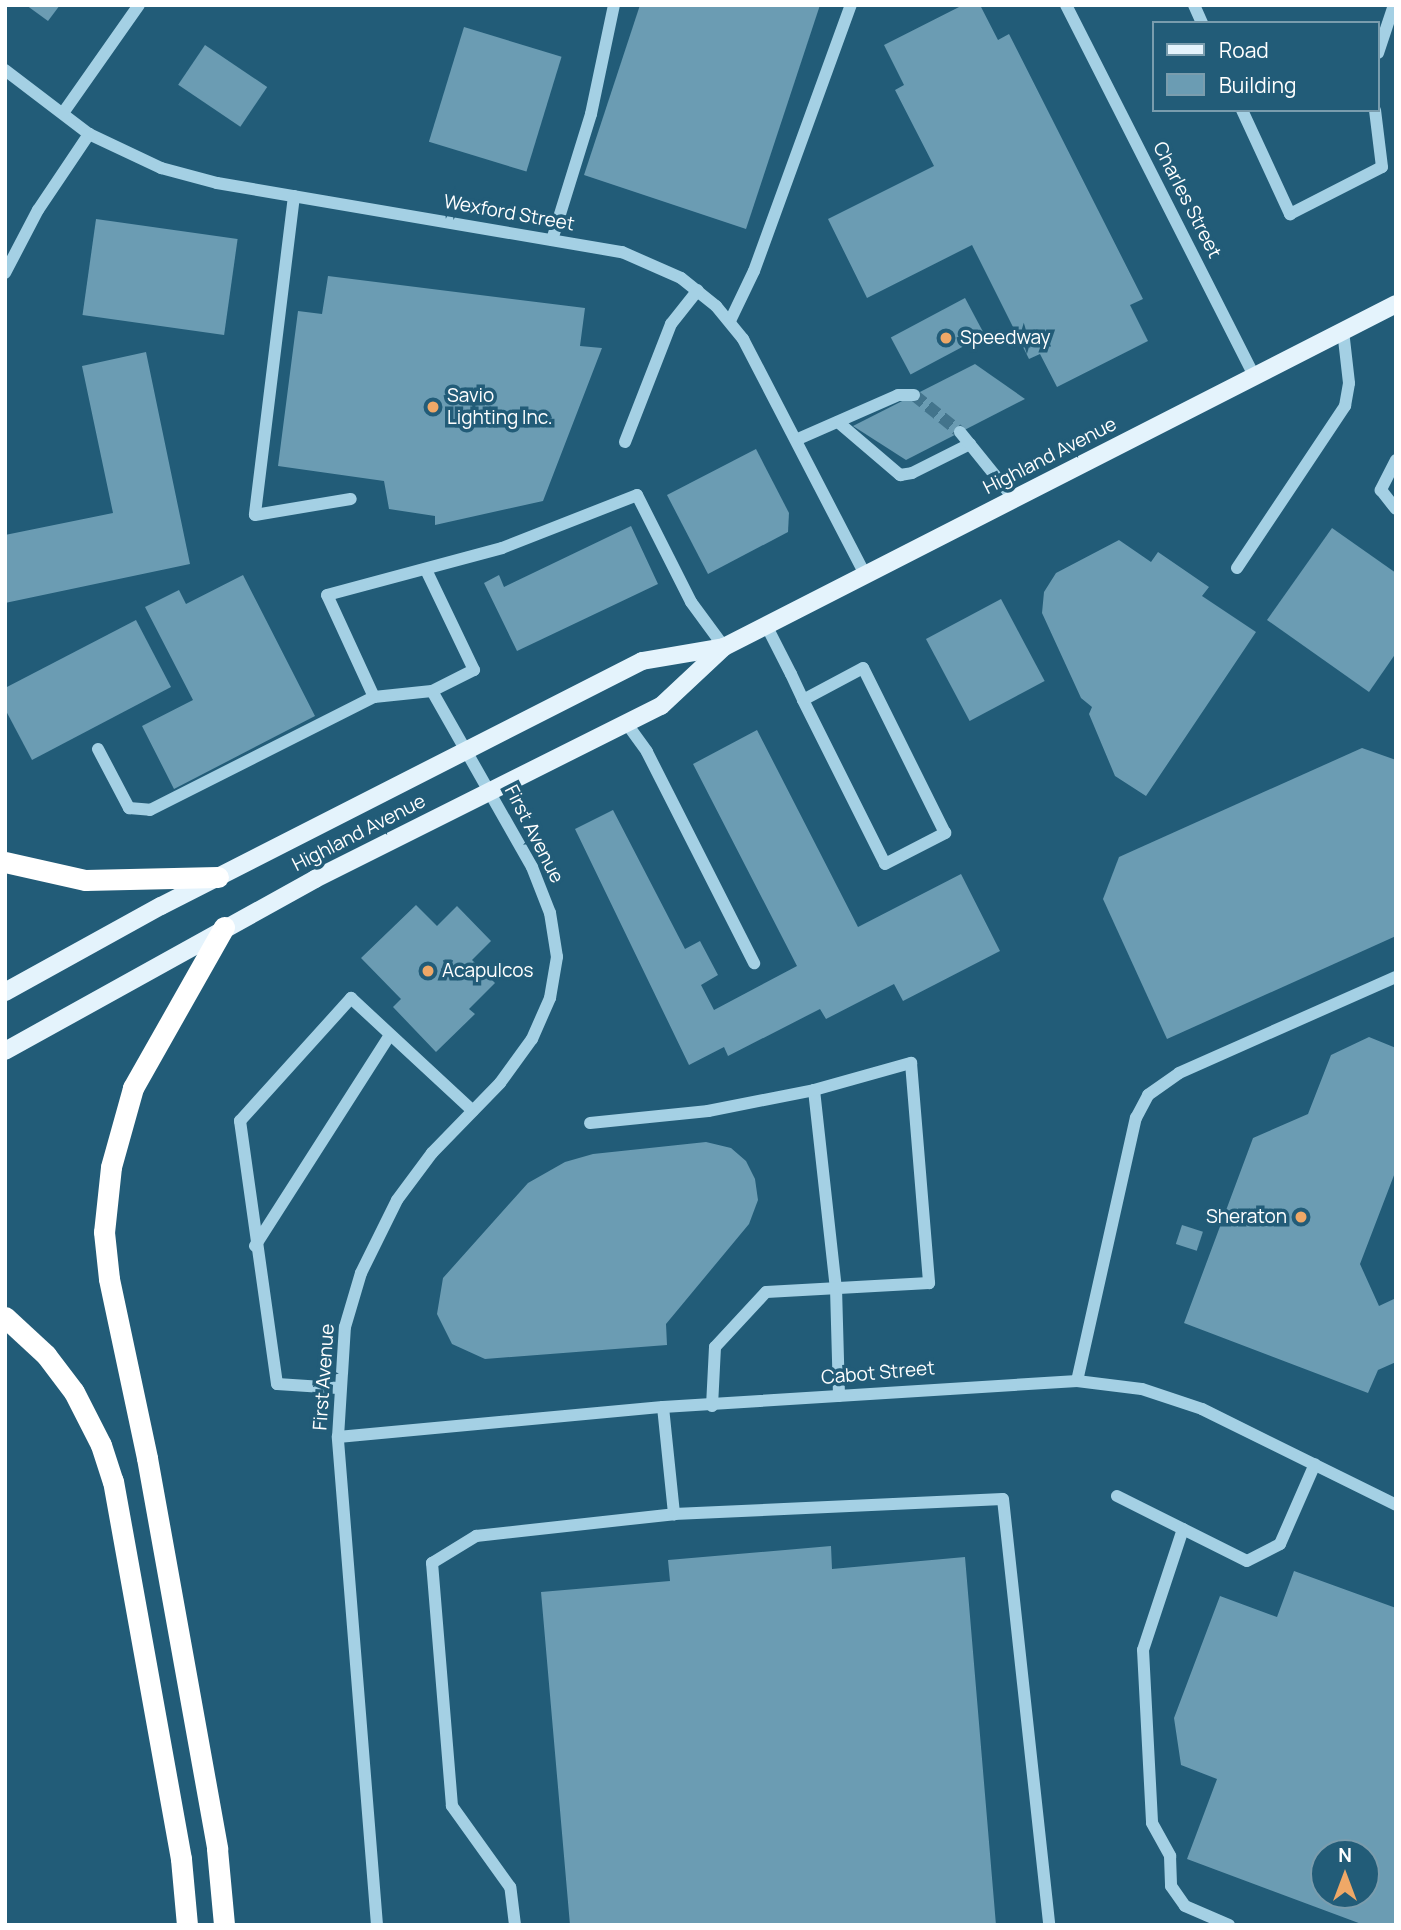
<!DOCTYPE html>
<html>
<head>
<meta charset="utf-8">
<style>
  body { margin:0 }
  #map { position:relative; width:1401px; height:1930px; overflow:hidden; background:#225c78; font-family:Manrope,sans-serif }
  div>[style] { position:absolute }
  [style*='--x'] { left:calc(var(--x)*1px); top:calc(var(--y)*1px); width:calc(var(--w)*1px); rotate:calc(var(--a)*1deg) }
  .building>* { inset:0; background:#6b9cb3; transform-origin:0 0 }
  .minor-tunnel>* { height:12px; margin-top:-6px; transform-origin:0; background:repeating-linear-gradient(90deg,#43748c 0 12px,transparent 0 18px) }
  .minor>* { height:12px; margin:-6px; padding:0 6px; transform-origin:6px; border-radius:6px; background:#a4d0e4 }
  .major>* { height:18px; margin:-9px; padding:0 9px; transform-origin:9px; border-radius:9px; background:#e4f3fc }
  .highway>* { height:21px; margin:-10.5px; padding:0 10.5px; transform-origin:10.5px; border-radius:10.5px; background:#fff }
  .dots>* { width:19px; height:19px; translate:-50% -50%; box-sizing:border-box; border:4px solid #225c78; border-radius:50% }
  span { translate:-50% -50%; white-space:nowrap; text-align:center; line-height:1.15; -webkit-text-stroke:7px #225c78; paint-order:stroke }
  .street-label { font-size:19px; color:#fff }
  .poi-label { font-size:19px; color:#fff }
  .left { translate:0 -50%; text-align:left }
  .right { translate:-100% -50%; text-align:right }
  .frame { position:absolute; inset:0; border:7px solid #fff; pointer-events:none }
  .legend { position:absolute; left:1152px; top:21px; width:228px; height:91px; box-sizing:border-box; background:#225c78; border:2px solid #7a9dae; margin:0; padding:9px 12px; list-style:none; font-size:21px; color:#fff }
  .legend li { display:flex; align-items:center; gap:14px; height:35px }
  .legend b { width:35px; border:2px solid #7a9dae }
  .north { position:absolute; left:1310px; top:1839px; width:70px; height:70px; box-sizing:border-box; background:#225c78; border:2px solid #7a9dae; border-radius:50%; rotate:0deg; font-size:19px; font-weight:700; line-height:28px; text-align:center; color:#fff }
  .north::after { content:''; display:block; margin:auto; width:24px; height:32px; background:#efa867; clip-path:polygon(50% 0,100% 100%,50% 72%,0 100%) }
</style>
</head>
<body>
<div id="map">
  <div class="building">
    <div style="clip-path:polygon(26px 5px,60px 5px,48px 21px)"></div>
    <div style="clip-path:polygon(640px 5px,820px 5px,746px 229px,584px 175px)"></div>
    <div style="clip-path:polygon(963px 5px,980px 5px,998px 40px,1009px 34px,1143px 299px,1130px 305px,1148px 341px,1057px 387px,1040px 354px,1029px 359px,972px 245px,867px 298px,828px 219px,934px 166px,895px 90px,904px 85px,884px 45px)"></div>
    <div style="left:464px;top:27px;width:102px;height:120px;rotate:17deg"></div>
    <div style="left:205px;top:45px;width:75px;height:48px;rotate:34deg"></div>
    <div style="left:96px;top:219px;width:143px;height:97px;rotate:8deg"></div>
    <div style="clip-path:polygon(328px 276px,585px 308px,580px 346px,602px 348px,543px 501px,435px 525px,435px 516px,389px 509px,384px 481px,278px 466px,298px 311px,322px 314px)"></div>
    <div style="left:965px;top:298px;width:42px;height:84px;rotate:62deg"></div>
    <div style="clip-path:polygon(146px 352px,190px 564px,5px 603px,5px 535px,113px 513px,82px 366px)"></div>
    <div style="clip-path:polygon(975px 364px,1025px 399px,906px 460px,853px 426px)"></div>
    <div style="clip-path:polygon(756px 449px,789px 513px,788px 532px,708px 574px,667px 495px)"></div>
    <div style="clip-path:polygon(631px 526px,658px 584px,517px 651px,484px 583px,499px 575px,504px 587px)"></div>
    <div style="clip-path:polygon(1332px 528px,1396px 573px,1396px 653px,1369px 692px,1267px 620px)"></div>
    <div style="clip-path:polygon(1119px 540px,1151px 562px,1158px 552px,1209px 587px,1202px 596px,1256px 632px,1146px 796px,1115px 776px,1089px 714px,1092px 707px,1081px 698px,1042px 613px,1044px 592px,1056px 573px)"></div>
    <div style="clip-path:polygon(243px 575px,315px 716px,174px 789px,142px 726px,193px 700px,145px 607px,179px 590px,186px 604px)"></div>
    <div style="left:1001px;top:599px;width:93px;height:85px;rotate:62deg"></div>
    <div style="clip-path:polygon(136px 620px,171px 687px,32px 760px,5px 709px,5px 688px)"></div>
    <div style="clip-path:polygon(757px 730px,858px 927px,961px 874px,1000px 951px,903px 1001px,894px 984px,826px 1019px,820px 1009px,728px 1056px,724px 1047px,689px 1065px,575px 829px,613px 810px,685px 949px,700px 941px,718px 975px,701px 985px,714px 1010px,797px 966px,693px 764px)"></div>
    <div style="clip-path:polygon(1362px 748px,1396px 760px,1396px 936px,1167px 1039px,1103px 899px,1119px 857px)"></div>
    <div style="clip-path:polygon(416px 905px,437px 926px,457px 906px,491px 941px,472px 960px,495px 983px,469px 1009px,475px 1014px,436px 1052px,393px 1007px,401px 999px,361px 958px)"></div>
    <div style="clip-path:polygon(1369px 1037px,1396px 1048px,1396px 1170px,1360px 1264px,1379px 1306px,1396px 1298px,1396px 1362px,1378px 1370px,1368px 1393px,1184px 1323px,1253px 1138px,1308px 1114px,1331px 1055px)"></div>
    <div style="clip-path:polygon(706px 1142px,731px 1148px,746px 1161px,755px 1179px,758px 1200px,749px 1224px,666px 1324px,667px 1345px,485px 1359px,452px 1344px,437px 1314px,443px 1278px,528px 1183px,565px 1162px,593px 1154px)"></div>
    <div style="left:1182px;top:1225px;width:22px;height:20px;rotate:18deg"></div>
    <div style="clip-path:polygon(831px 1546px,832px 1569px,965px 1557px,996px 1925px,570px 1925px,541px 1592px,670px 1581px,668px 1560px)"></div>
    <div style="clip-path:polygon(evenodd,1294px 1571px,1396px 1608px,1396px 1925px,1364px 1925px,1187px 1859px,1217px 1779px,1181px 1765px,1174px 1718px,1220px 1596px,1277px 1617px,1294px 1571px,1324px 1853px,1366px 1853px,1366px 1895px,1324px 1895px,1324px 1853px)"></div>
  </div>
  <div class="minor-tunnel">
    <div style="--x:914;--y:395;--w:59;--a:38.8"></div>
  </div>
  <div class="minor">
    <div style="--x:1066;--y:5;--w:415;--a:63.1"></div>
    <div style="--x:1194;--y:5;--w:20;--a:66"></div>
    <div style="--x:1378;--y:53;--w:51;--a:-71.6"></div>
    <div style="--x:5;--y:70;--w:106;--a:37.3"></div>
    <div style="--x:89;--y:134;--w:80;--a:25.3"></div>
    <div style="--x:161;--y:168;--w:58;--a:15"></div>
    <div style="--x:217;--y:183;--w:411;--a:9.7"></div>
    <div style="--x:622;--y:252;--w:64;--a:23.8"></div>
    <div style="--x:681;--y:278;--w:45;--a:38.7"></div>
    <div style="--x:716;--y:306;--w:43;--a:50.7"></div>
    <div style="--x:743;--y:339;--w:265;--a:62.6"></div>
    <div style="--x:1242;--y:110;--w:115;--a:65.2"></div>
    <div style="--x:1290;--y:214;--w:103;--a:-27.1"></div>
    <div style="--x:1382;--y:167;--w:57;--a:-97"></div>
    <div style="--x:63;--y:113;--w:132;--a:-54.9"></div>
    <div style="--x:294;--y:196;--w:321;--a:97"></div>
    <div style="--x:255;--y:515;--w:97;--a:-9.5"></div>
    <div style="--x:552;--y:240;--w:132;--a:-72.8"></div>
    <div style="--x:591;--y:114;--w:111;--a:-78.1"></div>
    <div style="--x:5;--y:273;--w:71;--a:-62.4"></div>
    <div style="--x:38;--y:210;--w:92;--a:-56.1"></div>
    <div style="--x:730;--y:321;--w:55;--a:-64.4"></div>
    <div style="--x:754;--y:271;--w:283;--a:-70"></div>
    <div style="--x:838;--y:422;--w:82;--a:40.5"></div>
    <div style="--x:900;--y:475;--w:12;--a:-9"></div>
    <div style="--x:912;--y:473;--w:65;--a:-26.6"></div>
    <div style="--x:960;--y:432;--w:86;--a:51.1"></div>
    <div style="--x:798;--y:439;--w:109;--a:-23.7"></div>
    <div style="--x:898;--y:395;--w:16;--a:0"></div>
    <div style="--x:625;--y:442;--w:127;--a:-68.7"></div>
    <div style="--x:671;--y:324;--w:43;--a:-51.5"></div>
    <div style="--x:1396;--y:460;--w:34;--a:117"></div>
    <div style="--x:1381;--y:490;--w:24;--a:52"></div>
    <div style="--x:1237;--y:568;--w:195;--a:-56.3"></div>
    <div style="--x:1345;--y:406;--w:23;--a:-80"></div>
    <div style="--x:1349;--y:383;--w:53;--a:-96.5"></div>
    <div style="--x:766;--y:625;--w:55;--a:63"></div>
    <div style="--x:791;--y:674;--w:29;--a:65"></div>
    <div style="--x:803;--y:700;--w:183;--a:63.4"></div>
    <div style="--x:885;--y:864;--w:68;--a:-27.3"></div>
    <div style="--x:945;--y:833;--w:184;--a:-116.4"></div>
    <div style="--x:863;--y:668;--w:68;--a:151.9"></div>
    <div style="--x:374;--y:697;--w:112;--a:-114.7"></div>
    <div style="--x:327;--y:595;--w:181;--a:-15"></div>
    <div style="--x:502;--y:548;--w:145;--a:-21.4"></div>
    <div style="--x:637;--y:495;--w:120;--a:63.2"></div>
    <div style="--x:691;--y:602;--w:56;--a:53.7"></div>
    <div style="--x:627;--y:724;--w:34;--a:54"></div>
    <div style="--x:647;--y:752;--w:237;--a:63.1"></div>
    <div style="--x:98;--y:749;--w:67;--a:62.3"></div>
    <div style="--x:129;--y:808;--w:21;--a:5"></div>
    <div style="--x:150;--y:810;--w:251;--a:-26.8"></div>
    <div style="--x:374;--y:697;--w:58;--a:-5.9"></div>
    <div style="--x:432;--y:691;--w:47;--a:-26.6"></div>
    <div style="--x:474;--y:670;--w:111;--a:-115.6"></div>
    <div style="--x:814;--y:1090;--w:199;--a:83.7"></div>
    <div style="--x:836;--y:1288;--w:108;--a:88.4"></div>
    <div style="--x:590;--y:1123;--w:119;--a:-5.8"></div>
    <div style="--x:708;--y:1111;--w:108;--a:-11.2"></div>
    <div style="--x:814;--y:1090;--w:101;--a:-15.6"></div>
    <div style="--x:911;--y:1063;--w:221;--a:85.3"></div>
    <div style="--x:929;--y:1283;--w:163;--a:176.8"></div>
    <div style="--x:766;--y:1292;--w:75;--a:132.8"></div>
    <div style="--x:715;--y:1347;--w:59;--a:92.9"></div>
    <div style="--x:255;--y:1246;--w:250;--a:-57.4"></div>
    <div style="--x:1077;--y:1381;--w:270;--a:-77.4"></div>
    <div style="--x:1136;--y:1118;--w:26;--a:-62"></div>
    <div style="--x:1148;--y:1095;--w:38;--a:-35"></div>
    <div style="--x:1179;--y:1073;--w:237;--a:-23.9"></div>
    <div style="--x:338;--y:1388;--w:61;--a:-176.2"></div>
    <div style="--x:277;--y:1384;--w:266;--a:-98"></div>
    <div style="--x:240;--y:1121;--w:166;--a:-47.9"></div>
    <div style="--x:351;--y:998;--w:166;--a:42.8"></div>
    <div style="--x:663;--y:1407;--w:108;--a:84.1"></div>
    <div style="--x:338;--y:1437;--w:326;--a:-5.3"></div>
    <div style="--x:663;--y:1407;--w:415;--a:-3.6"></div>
    <div style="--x:1077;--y:1381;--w:65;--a:7"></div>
    <div style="--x:1142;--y:1389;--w:63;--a:18.4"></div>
    <div style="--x:1202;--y:1409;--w:216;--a:26.3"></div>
    <div style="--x:1117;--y:1496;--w:145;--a:26.6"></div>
    <div style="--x:1247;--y:1561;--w:37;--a:-27"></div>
    <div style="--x:1280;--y:1544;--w:87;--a:-66.4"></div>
    <div style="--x:1183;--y:1529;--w:127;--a:108.3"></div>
    <div style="--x:1143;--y:1650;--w:173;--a:87"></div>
    <div style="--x:1152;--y:1823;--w:38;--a:61"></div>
    <div style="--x:1170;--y:1856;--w:30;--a:88"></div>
    <div style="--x:1171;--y:1886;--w:24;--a:55"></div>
    <div style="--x:1185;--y:1906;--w:48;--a:23.4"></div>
    <div style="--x:377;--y:1925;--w:490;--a:-94.6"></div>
    <div style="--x:338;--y:1437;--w:110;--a:-86.4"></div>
    <div style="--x:345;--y:1327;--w:56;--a:-73.5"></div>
    <div style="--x:361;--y:1273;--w:81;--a:-63.7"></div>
    <div style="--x:397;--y:1200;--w:59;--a:-53.3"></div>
    <div style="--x:432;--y:1153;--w:98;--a:-45.8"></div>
    <div style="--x:500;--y:1083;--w:54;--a:-54"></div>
    <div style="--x:532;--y:1039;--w:45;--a:-66.3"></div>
    <div style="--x:550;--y:998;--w:42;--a:-80.3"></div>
    <div style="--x:557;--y:957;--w:45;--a:-99"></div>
    <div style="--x:550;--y:913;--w:49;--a:-111.4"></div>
    <div style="--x:532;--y:867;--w:202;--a:-119.6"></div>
    <div style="--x:515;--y:1925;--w:38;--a:-97"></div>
    <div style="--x:510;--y:1887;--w:100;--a:-125.6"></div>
    <div style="--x:452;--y:1806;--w:244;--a:-94.7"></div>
    <div style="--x:432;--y:1563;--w:52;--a:-31.5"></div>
    <div style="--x:476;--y:1536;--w:199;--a:-6.3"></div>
    <div style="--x:674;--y:1514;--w:329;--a:-2.6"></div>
    <div style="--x:1003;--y:1499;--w:428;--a:83.8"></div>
  </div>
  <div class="major">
    <div style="--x:5;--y:992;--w:178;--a:-28.9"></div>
    <div style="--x:161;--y:906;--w:540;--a:-26.99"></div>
    <div style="--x:642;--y:661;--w:83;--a:-9.7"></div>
    <div style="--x:5;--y:1051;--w:355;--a:-29"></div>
    <div style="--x:315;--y:879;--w:387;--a:-26.6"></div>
    <div style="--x:661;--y:706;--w:86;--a:-43.1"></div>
    <div style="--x:724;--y:647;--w:754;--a:-27.04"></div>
  </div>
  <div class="highway">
    <div style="--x:5;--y:862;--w:82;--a:12.7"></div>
    <div style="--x:85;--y:880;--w:133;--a:-1.3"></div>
    <div style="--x:224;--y:927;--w:185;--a:119.5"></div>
    <div style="--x:133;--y:1088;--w:82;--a:105.6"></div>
    <div style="--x:111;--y:1167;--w:65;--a:96.1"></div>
    <div style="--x:104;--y:1232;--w:47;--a:83.9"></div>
    <div style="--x:109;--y:1279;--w:183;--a:78"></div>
    <div style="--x:147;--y:1458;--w:397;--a:79.8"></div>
    <div style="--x:217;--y:1849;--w:76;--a:84.7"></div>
    <div style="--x:5;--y:1317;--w:56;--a:42.8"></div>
    <div style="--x:46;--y:1355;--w:46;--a:52.9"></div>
    <div style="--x:74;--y:1392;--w:59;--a:63"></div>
    <div style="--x:101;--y:1445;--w:38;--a:72"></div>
    <div style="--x:113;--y:1481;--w:384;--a:79.8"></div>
    <div style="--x:181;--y:1859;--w:66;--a:84.8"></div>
  </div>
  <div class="dots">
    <div style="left:946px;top:338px;background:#efa867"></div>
    <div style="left:433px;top:407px;background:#efa867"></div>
    <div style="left:428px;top:971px;background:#efa867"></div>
    <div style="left:1301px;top:1217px;background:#efa867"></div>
  </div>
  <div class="street-label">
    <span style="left:1187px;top:200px;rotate:63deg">Charles Street</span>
    <span style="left:509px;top:213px;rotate:10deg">Wexford Street</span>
    <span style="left:1050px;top:456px;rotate:-27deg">Highland Avenue</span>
    <span style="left:359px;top:833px;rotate:-27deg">Highland Avenue</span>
    <span style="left:534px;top:834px;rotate:63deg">First Avenue</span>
    <span style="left:878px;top:1373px;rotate:-5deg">Cabot Street</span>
    <span style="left:324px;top:1377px;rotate:-86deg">First Avenue</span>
  </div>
  <div class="poi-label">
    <span class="left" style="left:960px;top:338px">Speedway</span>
    <span class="left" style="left:447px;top:407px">Savio<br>Lighting Inc.</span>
    <span class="left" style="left:442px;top:971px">Acapulcos</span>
    <span class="right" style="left:1287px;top:1217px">Sheraton</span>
  </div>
  <div class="frame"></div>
  <ul class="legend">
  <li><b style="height:9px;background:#e4f3fc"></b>Road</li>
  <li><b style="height:19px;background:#6b9cb3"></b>Building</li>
  </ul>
  <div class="north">N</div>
</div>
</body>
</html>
